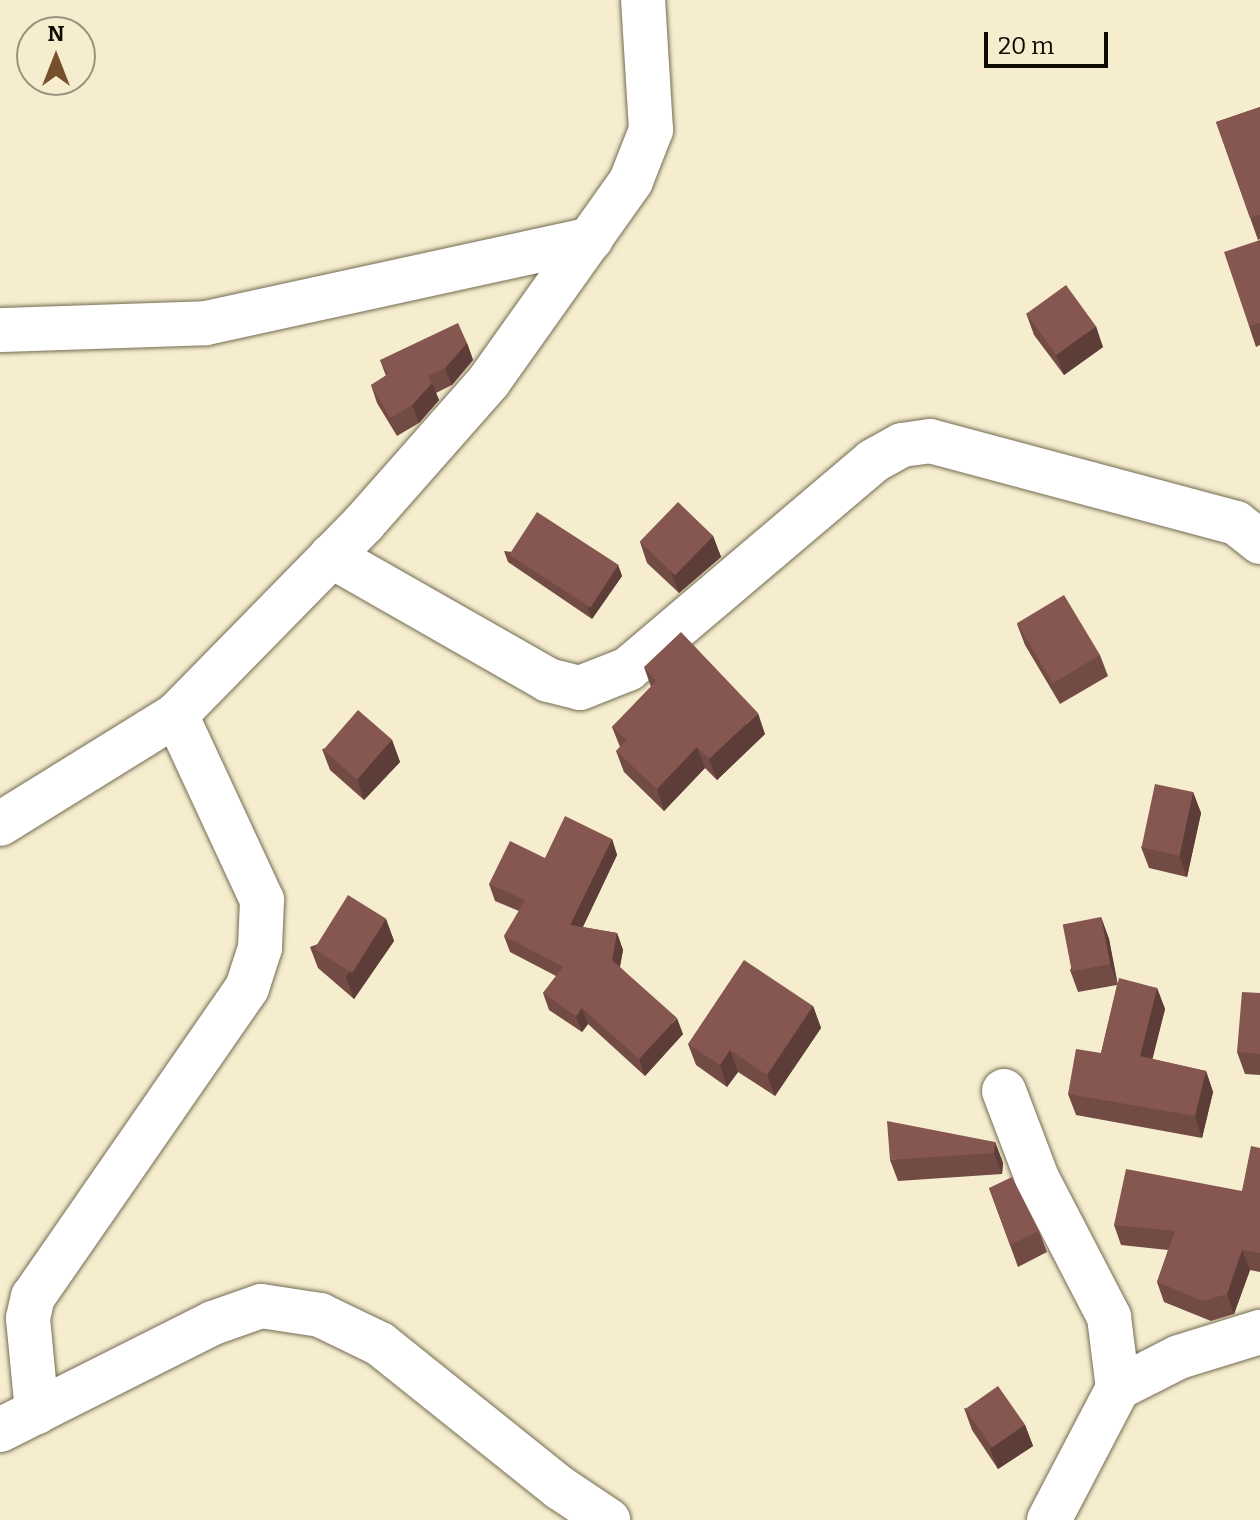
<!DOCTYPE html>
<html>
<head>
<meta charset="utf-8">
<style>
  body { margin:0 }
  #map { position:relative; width:1260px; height:1520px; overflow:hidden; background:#f6edcf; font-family:Bitter,serif }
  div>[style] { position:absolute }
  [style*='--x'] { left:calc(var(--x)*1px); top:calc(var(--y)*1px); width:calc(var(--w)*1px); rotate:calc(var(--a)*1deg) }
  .roads { filter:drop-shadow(0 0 2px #746c52) drop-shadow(0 0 2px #746c52) }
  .minor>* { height:44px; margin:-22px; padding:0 22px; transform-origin:22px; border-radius:22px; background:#fff }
  .wall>* { inset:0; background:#724b45 }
  .shaded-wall>* { inset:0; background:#5d3d38 }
  .building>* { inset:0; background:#855750; transform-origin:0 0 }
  span { translate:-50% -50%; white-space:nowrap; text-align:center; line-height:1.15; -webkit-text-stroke:6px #f6edcf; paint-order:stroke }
  .north { position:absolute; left:16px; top:16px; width:80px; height:80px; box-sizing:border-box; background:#f6edcf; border:2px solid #99937d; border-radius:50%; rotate:0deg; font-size:22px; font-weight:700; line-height:32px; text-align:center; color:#0e0b03 }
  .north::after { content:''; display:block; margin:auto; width:28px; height:36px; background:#75512b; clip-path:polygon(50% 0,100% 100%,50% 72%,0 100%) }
  .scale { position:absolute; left:984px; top:32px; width:124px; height:36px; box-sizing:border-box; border:4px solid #0e0b03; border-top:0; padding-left:10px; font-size:24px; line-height:28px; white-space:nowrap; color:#0e0b03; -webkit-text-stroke:6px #f6edcf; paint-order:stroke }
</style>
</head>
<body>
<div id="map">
  <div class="roads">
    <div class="minor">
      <div style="--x:0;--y:330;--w:206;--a:-1.9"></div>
      <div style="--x:206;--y:323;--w:394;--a:-12.3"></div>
      <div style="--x:331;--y:556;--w:250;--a:29.7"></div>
      <div style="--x:548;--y:680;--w:33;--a:14"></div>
      <div style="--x:580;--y:688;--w:52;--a:-21.6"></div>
      <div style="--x:628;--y:669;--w:321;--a:-40.3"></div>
      <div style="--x:873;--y:461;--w:33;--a:-29"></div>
      <div style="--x:902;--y:445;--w:28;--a:-8"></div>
      <div style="--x:930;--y:441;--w:317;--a:15"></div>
      <div style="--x:1236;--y:523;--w:31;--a:38"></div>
      <div style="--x:0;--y:824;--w:207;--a:-31.8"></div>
      <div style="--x:176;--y:715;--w:269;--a:-45.6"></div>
      <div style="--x:364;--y:523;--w:189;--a:-48.6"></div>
      <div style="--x:489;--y:381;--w:245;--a:-54.6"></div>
      <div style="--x:631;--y:181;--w:55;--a:-68.6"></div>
      <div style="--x:651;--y:130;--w:130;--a:-93.5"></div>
      <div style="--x:1004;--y:1091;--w:93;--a:69.2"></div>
      <div style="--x:1037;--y:1178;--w:157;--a:62.6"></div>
      <div style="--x:1109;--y:1317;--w:72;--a:82.8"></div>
      <div style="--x:37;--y:1412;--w:94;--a:-95.5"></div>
      <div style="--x:28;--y:1318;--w:22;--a:-77"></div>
      <div style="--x:33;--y:1297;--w:376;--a:-55.3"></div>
      <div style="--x:247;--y:988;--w:42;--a:-72"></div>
      <div style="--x:260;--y:948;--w:48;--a:-87.6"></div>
      <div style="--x:262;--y:900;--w:204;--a:-114.9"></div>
      <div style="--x:0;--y:1430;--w:238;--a:-26.7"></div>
      <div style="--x:213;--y:1323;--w:51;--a:-19.5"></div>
      <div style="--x:261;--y:1306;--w:60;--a:8.7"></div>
      <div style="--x:320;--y:1315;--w:67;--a:25.8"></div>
      <div style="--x:380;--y:1344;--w:231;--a:38.7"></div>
      <div style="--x:560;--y:1488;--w:58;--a:33.7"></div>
      <div style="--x:1049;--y:1520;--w:149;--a:-62.4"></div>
      <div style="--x:1118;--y:1388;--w:68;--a:-26.9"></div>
      <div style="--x:1179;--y:1357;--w:85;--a:-17.2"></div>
    </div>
  </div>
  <div class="wall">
    <div style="clip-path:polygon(1260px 107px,1260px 239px,1258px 240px,1216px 122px)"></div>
    <div style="clip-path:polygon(1260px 240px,1260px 345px,1256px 347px,1249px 326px)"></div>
    <div style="clip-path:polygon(1026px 313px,1103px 347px,1064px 375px,1034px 335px)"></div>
    <div style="clip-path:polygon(467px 343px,473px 360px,452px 385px,436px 393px,439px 400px,419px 423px,397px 436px,377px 403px,371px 385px,386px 376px,380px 360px)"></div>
    <div style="clip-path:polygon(713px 536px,721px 557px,679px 593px,647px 563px,640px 542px)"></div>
    <div style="clip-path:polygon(504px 551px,618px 565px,622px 576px,592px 619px,508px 562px)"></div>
    <div style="clip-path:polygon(1017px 624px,1100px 655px,1108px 676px,1060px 704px,1025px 645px)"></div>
    <div style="clip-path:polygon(644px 667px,765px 734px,717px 780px,705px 768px,664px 811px,624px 772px,616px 751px,620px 747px,612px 727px,651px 687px)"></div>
    <div style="clip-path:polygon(392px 740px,400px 762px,364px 800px,330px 770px,322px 749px)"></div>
    <div style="clip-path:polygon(1193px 792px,1201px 813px,1187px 877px,1149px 868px,1141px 847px)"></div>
    <div style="clip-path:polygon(612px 839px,617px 855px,583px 927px,617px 933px,623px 950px,620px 967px,683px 1034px,645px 1076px,588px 1024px,582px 1032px,549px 1010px,543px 993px,556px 976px,510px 952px,504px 936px,519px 911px,495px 901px,489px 884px,545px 858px)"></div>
    <div style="clip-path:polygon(1101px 917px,1109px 939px,1117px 983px,1157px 988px,1165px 1009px,1152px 1059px,1206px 1071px,1213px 1092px,1202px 1138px,1076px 1115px,1068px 1094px,1101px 1053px,1117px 985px,1078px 992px,1070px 970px)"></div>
    <div style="clip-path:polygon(386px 919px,394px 941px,354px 999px,318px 968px,310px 947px)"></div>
    <div style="clip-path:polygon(1260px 993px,1260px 1075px,1245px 1074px,1237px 1052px)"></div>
    <div style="clip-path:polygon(813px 1006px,821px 1028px,775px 1096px,738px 1072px,727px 1087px,696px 1065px,688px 1044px)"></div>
    <div style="clip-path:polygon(995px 1142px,1003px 1163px,1002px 1174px,898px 1181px,890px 1160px)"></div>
    <div style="clip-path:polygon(1260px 1148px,1260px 1272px,1250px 1270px,1234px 1314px,1211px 1321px,1164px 1302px,1157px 1282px,1168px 1250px,1121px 1245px,1114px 1225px,1242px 1191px)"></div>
    <div style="clip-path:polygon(989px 1188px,1039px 1231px,1047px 1252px,1018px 1267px)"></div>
    <div style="clip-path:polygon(964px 1408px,1025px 1425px,1033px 1446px,998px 1469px,972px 1430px)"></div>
  </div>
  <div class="shaded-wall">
    <div style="clip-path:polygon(1096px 326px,1103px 347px,1064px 375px,1056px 354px)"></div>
    <div style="clip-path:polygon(467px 343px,473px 360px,452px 385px,445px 368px)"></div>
    <div style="clip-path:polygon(432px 383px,439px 400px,419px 423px,412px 405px)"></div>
    <div style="clip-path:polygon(713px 536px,721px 557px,679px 593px,671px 572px)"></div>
    <div style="clip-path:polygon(618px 565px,622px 576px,592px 619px,588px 608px)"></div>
    <div style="clip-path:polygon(758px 713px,765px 734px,717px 780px,709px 759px)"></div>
    <div style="clip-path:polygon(392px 740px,400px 762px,364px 800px,357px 779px)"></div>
    <div style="clip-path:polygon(697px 747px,705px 768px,664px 811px,657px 789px)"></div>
    <div style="clip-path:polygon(1193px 792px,1201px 813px,1187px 877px,1179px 855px)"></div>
    <div style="clip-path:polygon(612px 839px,617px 855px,576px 941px,570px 925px)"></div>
    <div style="clip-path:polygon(1101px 917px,1109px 939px,1118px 985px,1110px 964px)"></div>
    <div style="clip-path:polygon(386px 919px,394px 941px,354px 999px,346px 977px)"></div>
    <div style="clip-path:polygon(617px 933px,623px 950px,618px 976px,612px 960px)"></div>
    <div style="clip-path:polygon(1157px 988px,1165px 1009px,1148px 1077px,1140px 1056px)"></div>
    <div style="clip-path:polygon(813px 1006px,821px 1028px,775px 1096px,767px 1075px)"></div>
    <div style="clip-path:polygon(582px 1008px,588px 1024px,582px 1032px,576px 1016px)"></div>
    <div style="clip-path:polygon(677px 1018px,683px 1034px,645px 1076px,639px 1059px)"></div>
    <div style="clip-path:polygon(730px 1050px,738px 1072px,727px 1087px,720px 1065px)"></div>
    <div style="clip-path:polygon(1206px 1071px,1213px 1092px,1202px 1138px,1195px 1116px)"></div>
    <div style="clip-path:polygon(995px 1142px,1003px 1163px,1002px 1174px,994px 1153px)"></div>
    <div style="clip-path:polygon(1242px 1250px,1250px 1270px,1234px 1314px,1227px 1294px)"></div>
    <div style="clip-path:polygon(1025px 1425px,1033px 1446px,998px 1469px,990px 1448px)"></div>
  </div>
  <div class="building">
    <div style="clip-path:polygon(1260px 107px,1260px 215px,1250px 218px,1216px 122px)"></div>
    <div style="clip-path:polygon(1260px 240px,1260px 323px,1249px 326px,1224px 252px)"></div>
    <div style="left:1066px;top:285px;width:51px;height:49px;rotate:54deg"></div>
    <div style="clip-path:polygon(458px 323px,467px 343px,445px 368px,428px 376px,432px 383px,412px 405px,390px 418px,371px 385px,388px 374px,380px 360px)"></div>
    <div style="left:678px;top:502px;width:49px;height:55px;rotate:44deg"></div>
    <div style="left:537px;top:512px;width:97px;height:51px;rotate:33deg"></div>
    <div style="left:1064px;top:595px;width:70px;height:55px;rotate:59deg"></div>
    <div style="clip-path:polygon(681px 632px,758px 713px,709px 759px,697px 747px,657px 789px,616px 751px,627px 740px,612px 727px,656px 681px,644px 667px)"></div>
    <div style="left:358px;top:710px;width:45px;height:53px;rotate:41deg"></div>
    <div style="left:1155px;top:784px;width:39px;height:65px;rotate:12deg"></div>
    <div style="clip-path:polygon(565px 816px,612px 839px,570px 925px,617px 933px,612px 960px,677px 1018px,639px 1059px,582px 1008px,576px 1016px,543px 993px,563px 967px,504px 936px,525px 900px,489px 884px,510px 841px,545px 858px)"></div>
    <div style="left:348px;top:895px;width:45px;height:64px;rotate:32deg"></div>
    <div style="left:1101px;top:917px;width:48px;height:39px;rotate:79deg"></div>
    <div style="clip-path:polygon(744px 960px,813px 1006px,767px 1075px,730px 1050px,720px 1065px,688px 1044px)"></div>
    <div style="clip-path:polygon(1119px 978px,1157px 988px,1140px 1056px,1206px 1071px,1195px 1116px,1068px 1094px,1076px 1049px,1101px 1053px)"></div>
    <div style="clip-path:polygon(1242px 992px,1260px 993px,1260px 1054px,1237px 1052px)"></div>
    <div style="clip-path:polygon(887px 1121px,995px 1142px,994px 1153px,890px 1160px)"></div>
    <div style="clip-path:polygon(1251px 1146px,1260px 1148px,1260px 1253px,1242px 1250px,1227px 1294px,1203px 1301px,1157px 1282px,1175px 1231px,1114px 1225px,1126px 1169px,1242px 1191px)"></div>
    <div style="clip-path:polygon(1012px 1177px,1039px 1231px,1010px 1245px,989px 1188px)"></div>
    <div style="left:998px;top:1386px;width:47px;height:40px;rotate:55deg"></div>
  </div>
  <div class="north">N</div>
  <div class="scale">20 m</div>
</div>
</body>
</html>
